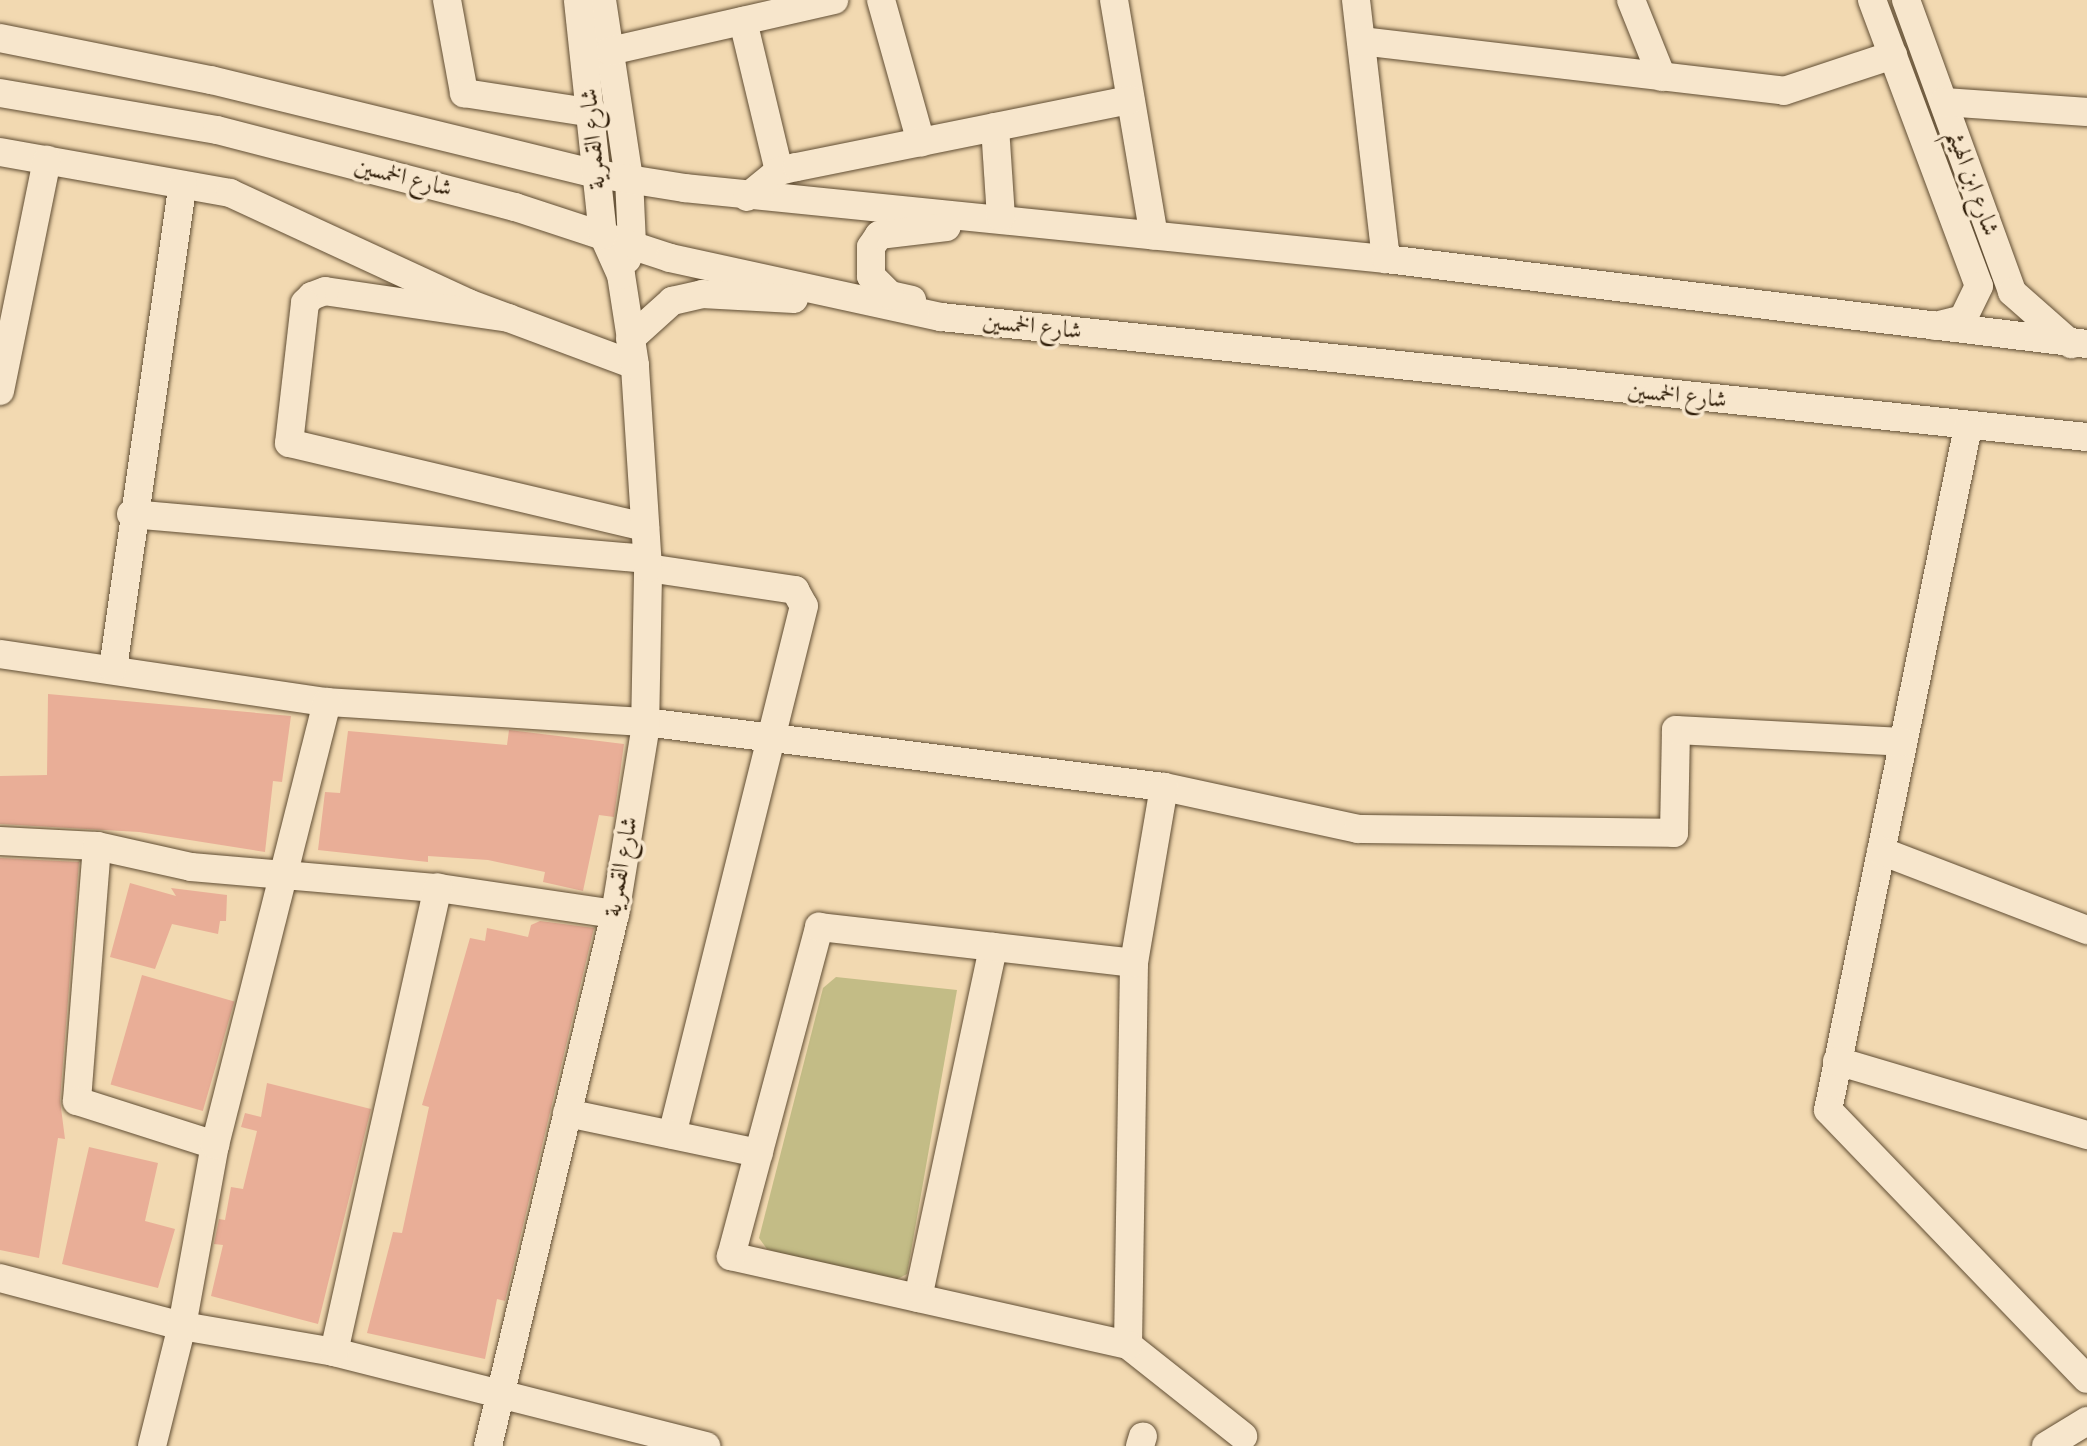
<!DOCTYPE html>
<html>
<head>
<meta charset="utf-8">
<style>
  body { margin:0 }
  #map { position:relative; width:2087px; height:1446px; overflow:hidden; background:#f2d9b1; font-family:"IM FELL English",Amiri,serif }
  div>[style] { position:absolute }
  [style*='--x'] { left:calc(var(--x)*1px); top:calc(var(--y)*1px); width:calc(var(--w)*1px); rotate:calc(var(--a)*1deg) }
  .green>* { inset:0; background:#c3bc86 }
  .building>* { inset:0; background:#e9ae97; transform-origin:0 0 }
  .roads { filter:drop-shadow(0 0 2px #614e34) drop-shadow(0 0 2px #614e34) }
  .minor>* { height:28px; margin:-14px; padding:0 14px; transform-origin:14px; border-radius:14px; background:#f7e6cc }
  span { translate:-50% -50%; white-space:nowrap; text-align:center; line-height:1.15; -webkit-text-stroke:7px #f7e6cc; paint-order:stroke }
  .street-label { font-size:24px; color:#311f0a }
</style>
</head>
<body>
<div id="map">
  <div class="green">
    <div style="clip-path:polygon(836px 977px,957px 990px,907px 1274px,886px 1285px,767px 1249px,759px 1238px,823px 988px)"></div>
  </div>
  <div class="building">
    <div style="clip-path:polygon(48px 694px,291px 716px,282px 782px,273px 781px,265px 852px,139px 832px,0 824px,0 776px,47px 775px)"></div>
    <div style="clip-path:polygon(509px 730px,624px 744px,614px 817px,599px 815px,583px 891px,543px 882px,545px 872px,488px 860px,428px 856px,428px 862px,318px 850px,325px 792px,340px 793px,348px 731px,507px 745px)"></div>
    <div style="clip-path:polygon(0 858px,79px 862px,60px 1100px,65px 1139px,58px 1138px,39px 1258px,0 1250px)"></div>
    <div style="clip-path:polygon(130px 883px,176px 896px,171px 888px,227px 895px,226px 921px,220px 921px,218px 934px,172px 924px,155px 969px,110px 957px)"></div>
    <div style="clip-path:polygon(540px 921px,594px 928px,505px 1301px,497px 1299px,485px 1359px,367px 1333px,393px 1232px,402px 1233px,429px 1107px,422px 1105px,470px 938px,485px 941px,487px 928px,528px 937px,531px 925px)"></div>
    <div style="left:142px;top:975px;width:96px;height:114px;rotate:16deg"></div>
    <div style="clip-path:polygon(267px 1083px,371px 1109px,318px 1324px,211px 1296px,223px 1245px,214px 1244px,219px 1219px,225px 1220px,231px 1187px,243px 1189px,257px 1131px,241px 1127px,245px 1113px,261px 1117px)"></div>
    <div style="clip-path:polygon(89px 1147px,158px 1163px,145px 1221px,175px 1229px,158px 1288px,62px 1264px)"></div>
  </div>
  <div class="roads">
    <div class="minor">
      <div style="--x:447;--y:0;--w:95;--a:79.6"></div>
      <div style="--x:464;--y:93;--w:131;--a:8.8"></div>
      <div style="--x:602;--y:0;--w:180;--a:81.4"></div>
      <div style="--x:629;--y:178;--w:66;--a:87.4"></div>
      <div style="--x:632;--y:244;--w:16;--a:108"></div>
      <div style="--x:881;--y:0;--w:148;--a:74.3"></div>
      <div style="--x:1114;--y:0;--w:239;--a:80.4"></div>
      <div style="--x:1356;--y:0;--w:261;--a:83.4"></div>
      <div style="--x:1631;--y:0;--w:83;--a:68.1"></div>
      <div style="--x:1872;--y:0;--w:305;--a:69.5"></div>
      <div style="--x:1979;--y:286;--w:37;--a:116"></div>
      <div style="--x:1963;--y:319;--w:29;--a:166"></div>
      <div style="--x:1906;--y:0;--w:311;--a:70"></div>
      <div style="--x:2012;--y:292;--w:79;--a:41.4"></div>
      <div style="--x:743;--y:21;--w:154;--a:76.5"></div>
      <div style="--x:0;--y:38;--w:215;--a:11.3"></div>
      <div style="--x:211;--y:80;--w:397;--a:13.7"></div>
      <div style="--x:597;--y:174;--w:88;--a:9.1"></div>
      <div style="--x:684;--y:188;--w:706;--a:5.78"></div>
      <div style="--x:1386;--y:259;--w:706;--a:6.91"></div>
      <div style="--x:1361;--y:41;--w:426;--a:6.7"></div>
      <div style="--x:1784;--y:91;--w:115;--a:-18.3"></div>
      <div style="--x:610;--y:51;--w:230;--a:-12.8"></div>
      <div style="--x:0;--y:93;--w:220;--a:9.7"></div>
      <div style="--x:217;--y:130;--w:308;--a:14.5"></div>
      <div style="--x:515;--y:207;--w:163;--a:18.2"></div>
      <div style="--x:670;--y:258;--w:277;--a:12.3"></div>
      <div style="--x:941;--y:317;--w:1152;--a:5.98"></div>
      <div style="--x:1944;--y:102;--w:143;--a:4"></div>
      <div style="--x:995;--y:127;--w:90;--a:86.2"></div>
      <div style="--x:0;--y:152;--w:234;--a:10.1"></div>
      <div style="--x:230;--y:193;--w:262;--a:24.8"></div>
      <div style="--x:468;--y:303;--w:178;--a:20.4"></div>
      <div style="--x:747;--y:197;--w:41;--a:-39.1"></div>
      <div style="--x:779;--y:171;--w:18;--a:-13"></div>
      <div style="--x:797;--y:167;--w:340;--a:-11.4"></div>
      <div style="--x:912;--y:300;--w:23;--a:-167"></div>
      <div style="--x:890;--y:295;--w:27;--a:-135"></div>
      <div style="--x:871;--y:276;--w:29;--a:-90"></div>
      <div style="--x:871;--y:247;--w:14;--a:-56"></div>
      <div style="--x:879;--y:235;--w:68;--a:-6.7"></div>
      <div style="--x:509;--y:318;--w:186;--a:-171.7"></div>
      <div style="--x:325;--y:291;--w:14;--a:159"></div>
      <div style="--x:312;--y:296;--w:10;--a:135"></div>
      <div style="--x:305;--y:303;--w:141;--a:96.5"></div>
      <div style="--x:289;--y:443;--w:366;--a:13.3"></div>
      <div style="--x:630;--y:339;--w:57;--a:-42.1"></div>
      <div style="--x:672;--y:301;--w:31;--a:-13"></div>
      <div style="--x:702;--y:294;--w:92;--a:3.1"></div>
      <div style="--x:0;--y:391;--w:236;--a:-78.5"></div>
      <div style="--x:1968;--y:427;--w:697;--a:101.58"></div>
      <div style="--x:1828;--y:1110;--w:373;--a:46.1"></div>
      <div style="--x:131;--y:514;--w:518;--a:4.98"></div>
      <div style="--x:648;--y:568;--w:149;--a:8.5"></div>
      <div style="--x:795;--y:590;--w:18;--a:61"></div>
      <div style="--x:804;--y:606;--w:545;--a:104.01"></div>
      <div style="--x:0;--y:654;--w:331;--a:8.4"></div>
      <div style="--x:327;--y:702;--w:319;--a:3.6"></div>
      <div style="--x:645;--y:722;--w:523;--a:7.14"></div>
      <div style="--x:1164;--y:787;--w:198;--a:12.2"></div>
      <div style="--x:1358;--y:829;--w:316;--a:0.7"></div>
      <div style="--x:1674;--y:833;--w:103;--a:-88.9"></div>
      <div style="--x:1676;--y:730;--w:227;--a:3"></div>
      <div style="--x:113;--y:668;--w:488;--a:-81.8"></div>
      <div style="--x:1164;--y:787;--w:179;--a:99.7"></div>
      <div style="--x:1134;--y:963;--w:382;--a:90.9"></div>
      <div style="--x:1128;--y:1345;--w:147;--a:38.4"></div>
      <div style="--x:0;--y:841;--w:97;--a:3"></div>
      <div style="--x:97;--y:846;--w:96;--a:12.6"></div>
      <div style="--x:191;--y:867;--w:248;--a:4.9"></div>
      <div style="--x:438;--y:888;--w:179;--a:8.4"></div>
      <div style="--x:97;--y:846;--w:256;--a:94.5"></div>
      <div style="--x:77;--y:1101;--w:145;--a:17.7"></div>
      <div style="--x:1881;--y:851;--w:221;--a:21"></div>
      <div style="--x:1837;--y:1061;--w:261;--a:16.5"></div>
      <div style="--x:567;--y:1113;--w:196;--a:11.8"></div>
      <div style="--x:0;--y:1278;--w:188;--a:14.8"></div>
      <div style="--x:182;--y:1326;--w:154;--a:9.7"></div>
      <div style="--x:334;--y:1352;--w:384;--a:14.2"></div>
      <div style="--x:918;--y:1298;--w:359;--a:-77.9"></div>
      <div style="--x:1128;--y:1345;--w:407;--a:-167.4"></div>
      <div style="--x:731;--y:1256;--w:341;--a:-75"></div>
      <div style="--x:819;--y:927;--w:317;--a:6.5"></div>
      <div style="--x:334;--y:1352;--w:476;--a:-77.4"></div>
      <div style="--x:152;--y:1446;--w:124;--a:-76"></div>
      <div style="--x:182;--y:1326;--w:184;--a:-79.7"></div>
      <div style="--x:215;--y:1145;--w:457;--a:-75.8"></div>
      <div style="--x:488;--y:1446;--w:547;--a:-76.57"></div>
      <div style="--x:615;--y:914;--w:185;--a:-80.7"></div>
      <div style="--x:645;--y:731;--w:163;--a:-88.9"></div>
      <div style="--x:648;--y:568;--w:203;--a:-93.7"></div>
      <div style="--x:635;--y:365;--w:91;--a:-98.8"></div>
      <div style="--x:621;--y:275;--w:44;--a:-114.2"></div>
      <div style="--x:603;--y:235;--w:236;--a:-96.1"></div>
      <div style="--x:1140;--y:1446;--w:10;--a:-73"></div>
      <div style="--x:2046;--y:1446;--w:48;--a:-31.4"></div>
    </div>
  </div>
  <div class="street-label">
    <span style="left:594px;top:139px;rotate:-95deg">شارع القمرية</span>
    <span style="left:403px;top:178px;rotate:14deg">شارع الخمسين</span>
    <span style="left:1972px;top:183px;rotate:70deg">شارع ابن الهيثم</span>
    <span style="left:1032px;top:327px;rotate:6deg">شارع الخمسين</span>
    <span style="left:1677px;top:396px;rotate:6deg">شارع الخمسين</span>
    <span style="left:622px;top:867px;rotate:-80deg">شارع القمرية</span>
  </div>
</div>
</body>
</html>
